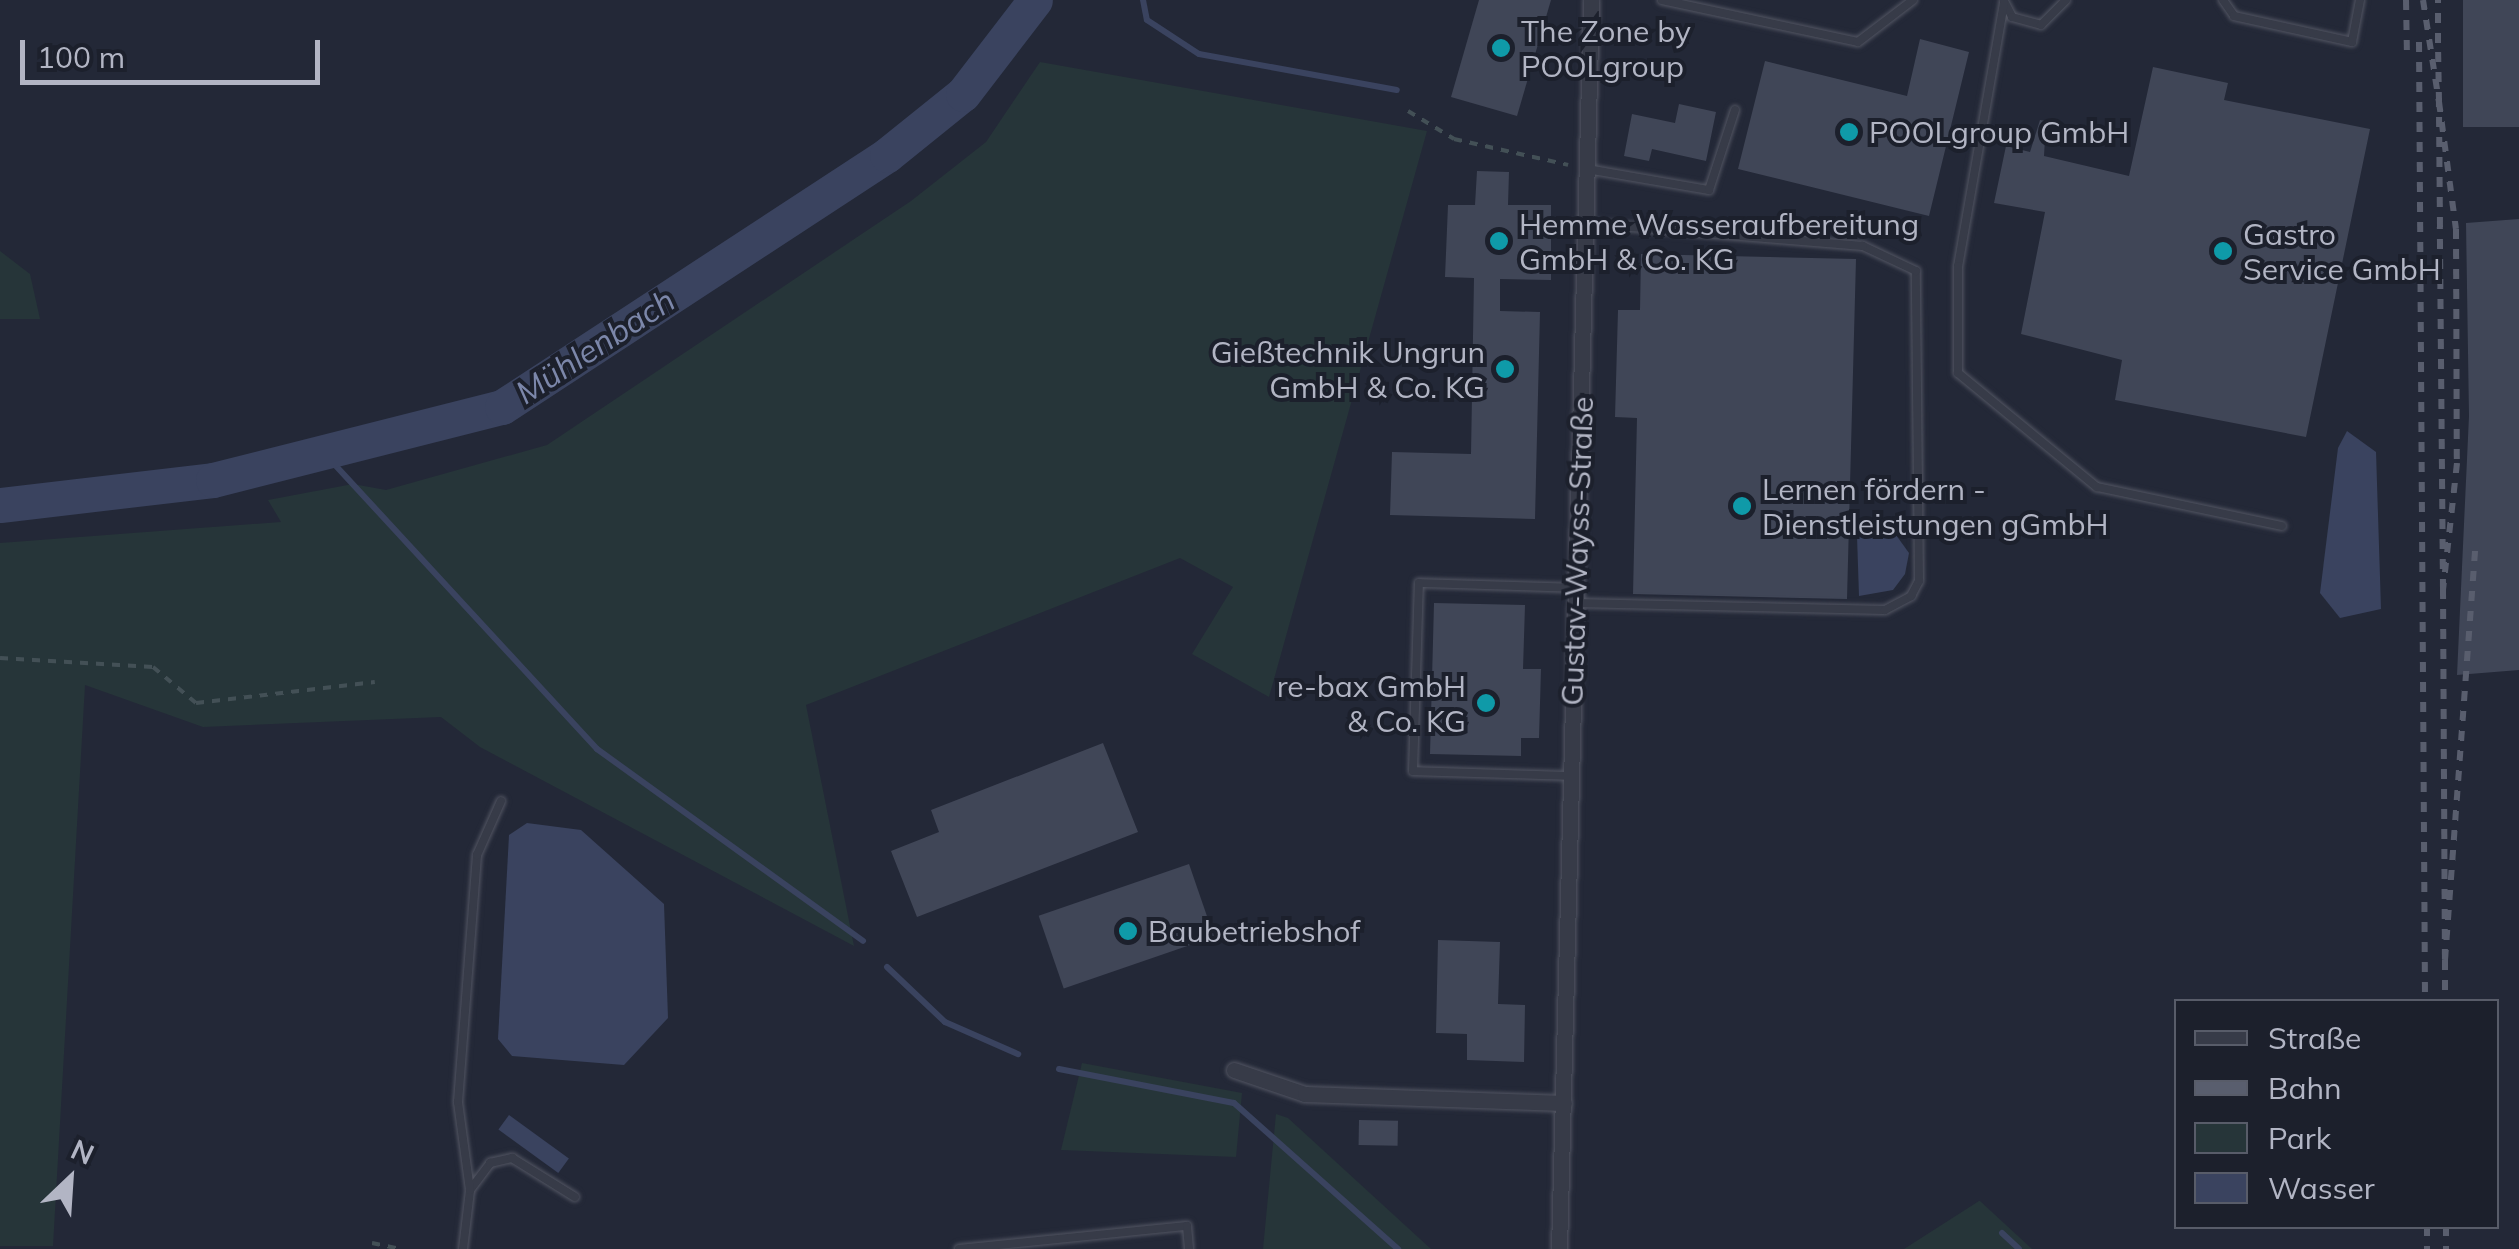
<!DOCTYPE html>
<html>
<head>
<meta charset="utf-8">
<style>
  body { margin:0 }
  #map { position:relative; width:2519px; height:1249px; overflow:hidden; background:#232837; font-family:Mulish,sans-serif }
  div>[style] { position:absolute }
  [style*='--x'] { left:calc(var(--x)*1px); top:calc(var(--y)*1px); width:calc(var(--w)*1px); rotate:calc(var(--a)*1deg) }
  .green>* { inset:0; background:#263539 }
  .water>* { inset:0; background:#3a435f; transform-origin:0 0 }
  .stream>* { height:6px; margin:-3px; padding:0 3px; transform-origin:3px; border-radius:3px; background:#3a435f }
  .river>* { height:35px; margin:-17.5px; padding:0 17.5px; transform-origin:17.5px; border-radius:17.5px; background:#3a435f }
  .building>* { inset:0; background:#404657; transform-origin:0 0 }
  .path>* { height:4px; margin-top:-2px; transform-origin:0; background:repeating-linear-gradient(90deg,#435056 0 8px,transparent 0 16px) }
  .roads { filter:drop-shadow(0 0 2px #525562) drop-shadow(0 0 2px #525562) }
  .service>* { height:8px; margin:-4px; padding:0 4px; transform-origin:4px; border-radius:4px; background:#373b48 }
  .minor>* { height:15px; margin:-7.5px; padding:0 7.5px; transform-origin:7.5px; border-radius:7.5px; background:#373b48 }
  .rail>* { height:6px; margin-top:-3px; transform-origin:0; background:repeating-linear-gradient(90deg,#595e6e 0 10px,transparent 0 20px) }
  .dots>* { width:28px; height:28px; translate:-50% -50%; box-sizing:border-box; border:5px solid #1c202c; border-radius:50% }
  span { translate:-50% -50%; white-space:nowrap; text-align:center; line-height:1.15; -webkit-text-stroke:8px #1c202c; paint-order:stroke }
  .poi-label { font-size:30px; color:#b2b5c4 }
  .left { translate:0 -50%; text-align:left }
  .right { translate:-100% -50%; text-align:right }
  .street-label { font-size:30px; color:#b2b5c4 }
  .water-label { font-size:32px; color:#7c87aa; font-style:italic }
  .legend { position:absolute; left:2174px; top:999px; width:325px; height:230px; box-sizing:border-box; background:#1c202c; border:2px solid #585c69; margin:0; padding:12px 18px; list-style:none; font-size:30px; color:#b2b5c4 }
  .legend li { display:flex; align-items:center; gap:20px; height:50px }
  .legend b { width:50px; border:2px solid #585c69 }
  .north { position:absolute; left:20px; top:1129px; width:100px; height:100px; -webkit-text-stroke:8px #1c202c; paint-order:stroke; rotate:25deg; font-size:28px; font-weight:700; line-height:40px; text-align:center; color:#b2b5c4 }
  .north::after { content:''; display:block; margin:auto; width:35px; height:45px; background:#b2b5c4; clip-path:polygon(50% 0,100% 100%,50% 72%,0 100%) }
  .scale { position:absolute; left:20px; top:40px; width:300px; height:45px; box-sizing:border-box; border:5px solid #b2b5c4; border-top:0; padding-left:12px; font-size:30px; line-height:35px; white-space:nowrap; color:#b2b5c4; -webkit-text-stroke:8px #1c202c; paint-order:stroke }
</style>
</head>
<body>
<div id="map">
  <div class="green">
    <div style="clip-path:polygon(1040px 62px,1427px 131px,1269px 697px,1192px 654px,1233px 587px,1180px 558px,806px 705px,854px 946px,480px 747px,441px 717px,203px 727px,85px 685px,53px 1246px,0 1246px,0 543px,281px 522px,268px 500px,353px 484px,386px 490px,547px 445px,911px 201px,986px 142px)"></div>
    <div style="clip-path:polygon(0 251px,30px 274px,40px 319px,0 319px)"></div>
    <div style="clip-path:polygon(1082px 1063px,1242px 1093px,1236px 1157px,1061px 1150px)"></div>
    <div style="clip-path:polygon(1276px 1114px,1288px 1118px,1431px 1249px,1263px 1249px)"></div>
    <div style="clip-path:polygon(1980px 1201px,2032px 1249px,1904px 1249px,1979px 1201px)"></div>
  </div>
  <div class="water">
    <div style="clip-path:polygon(2347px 431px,2376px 452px,2381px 609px,2340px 618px,2320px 593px,2338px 448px)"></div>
    <div style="clip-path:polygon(1896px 535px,1909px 553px,1905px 574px,1893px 590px,1859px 596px,1857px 536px)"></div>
    <div style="clip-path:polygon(527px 823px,581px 830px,664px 904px,668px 1018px,624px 1065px,512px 1056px,498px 1039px,509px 835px)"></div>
    <div style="left:509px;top:1115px;width:74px;height:18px;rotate:36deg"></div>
  </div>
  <div class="stream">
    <div style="--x:1143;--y:0;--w:20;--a:79"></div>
    <div style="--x:1147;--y:20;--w:62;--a:33.2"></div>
    <div style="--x:1199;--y:54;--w:201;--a:10.3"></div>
    <div style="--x:324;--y:453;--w:403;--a:47.3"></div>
    <div style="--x:597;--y:749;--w:328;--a:35.8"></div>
    <div style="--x:887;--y:967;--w:80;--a:43.5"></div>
    <div style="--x:945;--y:1022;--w:80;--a:23.7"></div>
    <div style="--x:1059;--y:1069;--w:178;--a:11"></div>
    <div style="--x:1234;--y:1103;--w:220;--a:41.7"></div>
    <div style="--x:2002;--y:1233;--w:23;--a:43"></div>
  </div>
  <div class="river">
    <div style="--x:0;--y:505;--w:214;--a:-6.7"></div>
    <div style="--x:213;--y:480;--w:298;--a:-14.2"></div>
    <div style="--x:502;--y:407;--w:460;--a:-33.2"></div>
    <div style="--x:887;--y:155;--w:97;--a:-38.8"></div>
    <div style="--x:963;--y:94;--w:118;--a:-52.5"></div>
  </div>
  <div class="building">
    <div style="clip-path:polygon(1479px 0,1551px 0,1517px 116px,1451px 97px)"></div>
    <div style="left:2463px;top:0;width:56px;height:127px"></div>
    <div style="clip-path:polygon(1920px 39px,1969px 52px,1929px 216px,1738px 169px,1765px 61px,1907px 96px)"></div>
    <div style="clip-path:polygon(2153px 67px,2228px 83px,2224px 100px,2370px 129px,2306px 437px,2115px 400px,2122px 360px,2021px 334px,2045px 212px,1994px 203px,2006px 146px,2030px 152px,2040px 120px,2046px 121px,2044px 156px,2129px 176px)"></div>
    <div style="clip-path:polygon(1679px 104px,1716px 112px,1706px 161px,1652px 149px,1649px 161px,1624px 156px,1632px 114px,1675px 123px)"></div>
    <div style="clip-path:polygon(1477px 171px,1509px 172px,1508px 205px,1551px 205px,1551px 280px,1500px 279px,1500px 311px,1540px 312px,1535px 519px,1390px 515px,1392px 452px,1471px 454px,1474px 278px,1445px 277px,1448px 205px,1475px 205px)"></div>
    <div style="clip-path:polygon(2519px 219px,2519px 670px,2457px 675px,2469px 416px,2466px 223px)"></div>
    <div style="clip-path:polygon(1641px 254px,1856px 259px,1847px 599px,1633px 594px,1637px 418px,1615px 417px,1618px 310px,1640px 310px)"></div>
    <div style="clip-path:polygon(1434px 603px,1525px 605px,1523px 669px,1541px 669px,1539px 738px,1521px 738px,1521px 756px,1430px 754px)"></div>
    <div style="clip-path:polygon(1103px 743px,1138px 832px,917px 917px,891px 851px,939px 832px,931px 810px)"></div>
    <div style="left:1189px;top:864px;width:77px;height:159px;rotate:71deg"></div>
    <div style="clip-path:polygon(1438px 940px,1500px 942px,1498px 1004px,1525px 1005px,1524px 1062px,1467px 1060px,1467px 1034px,1436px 1033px)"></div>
    <div style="left:1359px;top:1120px;width:39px;height:25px;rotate:1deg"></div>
  </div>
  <div class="path">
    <div style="--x:1408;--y:111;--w:54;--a:31.3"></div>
    <div style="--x:1454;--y:139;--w:117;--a:12.8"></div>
    <div style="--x:0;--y:658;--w:153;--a:3.4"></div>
    <div style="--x:153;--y:667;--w:56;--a:39.9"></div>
    <div style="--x:196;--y:703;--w:180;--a:-6.7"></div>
    <div style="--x:372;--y:1243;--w:29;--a:12"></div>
  </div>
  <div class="roads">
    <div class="service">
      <div style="--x:1662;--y:0;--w:200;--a:12.1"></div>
      <div style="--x:1858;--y:42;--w:69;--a:-37.4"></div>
      <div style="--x:2223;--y:0;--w:19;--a:55"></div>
      <div style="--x:2234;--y:16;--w:121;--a:12.4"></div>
      <div style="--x:2352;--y:42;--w:43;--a:-79.2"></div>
      <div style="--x:2004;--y:1;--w:18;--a:63"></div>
      <div style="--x:2012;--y:17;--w:30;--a:15"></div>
      <div style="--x:2041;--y:25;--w:35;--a:-45"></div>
      <div style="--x:2004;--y:3;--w:267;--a:99.9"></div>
      <div style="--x:1958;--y:266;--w:107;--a:90"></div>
      <div style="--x:1958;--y:373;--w:180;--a:39.4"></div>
      <div style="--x:2097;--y:487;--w:189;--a:11.9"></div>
      <div style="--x:1587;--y:169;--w:124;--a:9.8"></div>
      <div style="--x:1709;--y:190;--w:84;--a:-72"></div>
      <div style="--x:1575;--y:603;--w:310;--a:1.3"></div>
      <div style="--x:1885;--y:610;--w:30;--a:-28"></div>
      <div style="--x:1911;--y:596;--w:17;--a:-62"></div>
      <div style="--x:1919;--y:581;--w:310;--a:-90.6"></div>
      <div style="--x:1916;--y:271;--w:59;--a:-154.7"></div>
      <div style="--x:1863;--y:246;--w:278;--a:-175.3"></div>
      <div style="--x:1571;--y:776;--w:158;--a:-178.2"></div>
      <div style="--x:1413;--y:771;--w:188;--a:-88.2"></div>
      <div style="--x:1419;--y:583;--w:157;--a:1.8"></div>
      <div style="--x:470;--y:1190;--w:34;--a:-53"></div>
      <div style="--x:490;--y:1163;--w:23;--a:-13"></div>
      <div style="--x:512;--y:1158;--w:74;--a:31.8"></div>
      <div style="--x:463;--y:1249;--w:59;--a:-83.2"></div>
      <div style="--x:470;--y:1190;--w:89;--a:-97.8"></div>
      <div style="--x:458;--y:1102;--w:248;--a:-85.6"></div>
      <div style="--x:477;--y:855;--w:59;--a:-66"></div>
      <div style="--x:959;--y:1249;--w:229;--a:-5.8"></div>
      <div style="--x:1187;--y:1226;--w:23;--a:85"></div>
    </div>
    <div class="minor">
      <div style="--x:1234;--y:1070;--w:75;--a:18.7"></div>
      <div style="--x:1305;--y:1094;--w:259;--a:2"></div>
      <div style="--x:1559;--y:1249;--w:1249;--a:-88.53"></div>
    </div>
  </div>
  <div class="rail">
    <div style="--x:2406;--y:0;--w:60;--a:89"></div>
    <div style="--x:2423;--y:0;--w:103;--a:81.1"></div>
    <div style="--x:2439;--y:102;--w:128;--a:82.4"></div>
    <div style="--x:2456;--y:229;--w:234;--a:89.8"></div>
    <div style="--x:2457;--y:463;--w:127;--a:96.3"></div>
    <div style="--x:2443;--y:589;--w:362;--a:-90.5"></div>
    <div style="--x:2440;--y:227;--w:125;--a:-90.5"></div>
    <div style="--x:2439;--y:102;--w:59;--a:-91"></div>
    <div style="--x:2438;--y:43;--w:43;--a:-90"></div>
    <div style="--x:2419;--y:42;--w:960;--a:89.64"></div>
    <div style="--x:2443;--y:589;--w:371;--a:89.7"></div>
    <div style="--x:2445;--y:960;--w:419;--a:-85.8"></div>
    <div style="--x:2445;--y:960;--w:42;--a:90"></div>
    <div style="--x:2427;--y:1226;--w:23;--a:90"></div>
    <div style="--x:2446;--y:1226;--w:23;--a:90"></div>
  </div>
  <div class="dots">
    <div style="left:1501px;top:48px;background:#0f9aa8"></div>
    <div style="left:1849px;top:132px;background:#0f9aa8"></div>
    <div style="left:1499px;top:241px;background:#0f9aa8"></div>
    <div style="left:2223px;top:251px;background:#0f9aa8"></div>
    <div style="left:1505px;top:369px;background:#0f9aa8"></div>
    <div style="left:1742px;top:506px;background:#0f9aa8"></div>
    <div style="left:1486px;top:703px;background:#0f9aa8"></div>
    <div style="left:1128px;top:931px;background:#0f9aa8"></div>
  </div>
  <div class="poi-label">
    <span class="left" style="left:1521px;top:48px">The Zone by<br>POOLgroup</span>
    <span class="left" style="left:1869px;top:132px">POOLgroup GmbH</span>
    <span class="left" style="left:1519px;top:241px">Hemme Wasseraufbereitung<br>GmbH &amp; Co. KG</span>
    <span class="left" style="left:2243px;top:251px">Gastro<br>Service GmbH</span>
    <span class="right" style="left:1485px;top:369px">Gießtechnik Ungrun<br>GmbH &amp; Co. KG</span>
    <span class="left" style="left:1762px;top:506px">Lernen fördern -<br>Dienstleistungen gGmbH</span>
    <span class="right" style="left:1466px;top:703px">re-bax GmbH<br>&amp; Co. KG</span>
    <span class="left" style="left:1148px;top:931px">Baubetriebshof</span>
  </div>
  <div class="street-label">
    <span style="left:1577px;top:551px;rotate:-88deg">Gustav-Wayss-Straße</span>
  </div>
  <div class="water-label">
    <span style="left:595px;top:346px;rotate:-33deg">Mühlenbach</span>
  </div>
  <ul class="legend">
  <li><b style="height:12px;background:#373b48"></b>Straße</li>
  <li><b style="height:12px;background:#595e6e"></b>Bahn</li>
  <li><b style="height:28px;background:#263539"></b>Park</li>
  <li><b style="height:28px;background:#3a435f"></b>Wasser</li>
  </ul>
  <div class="north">N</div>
  <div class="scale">100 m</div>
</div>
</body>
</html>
